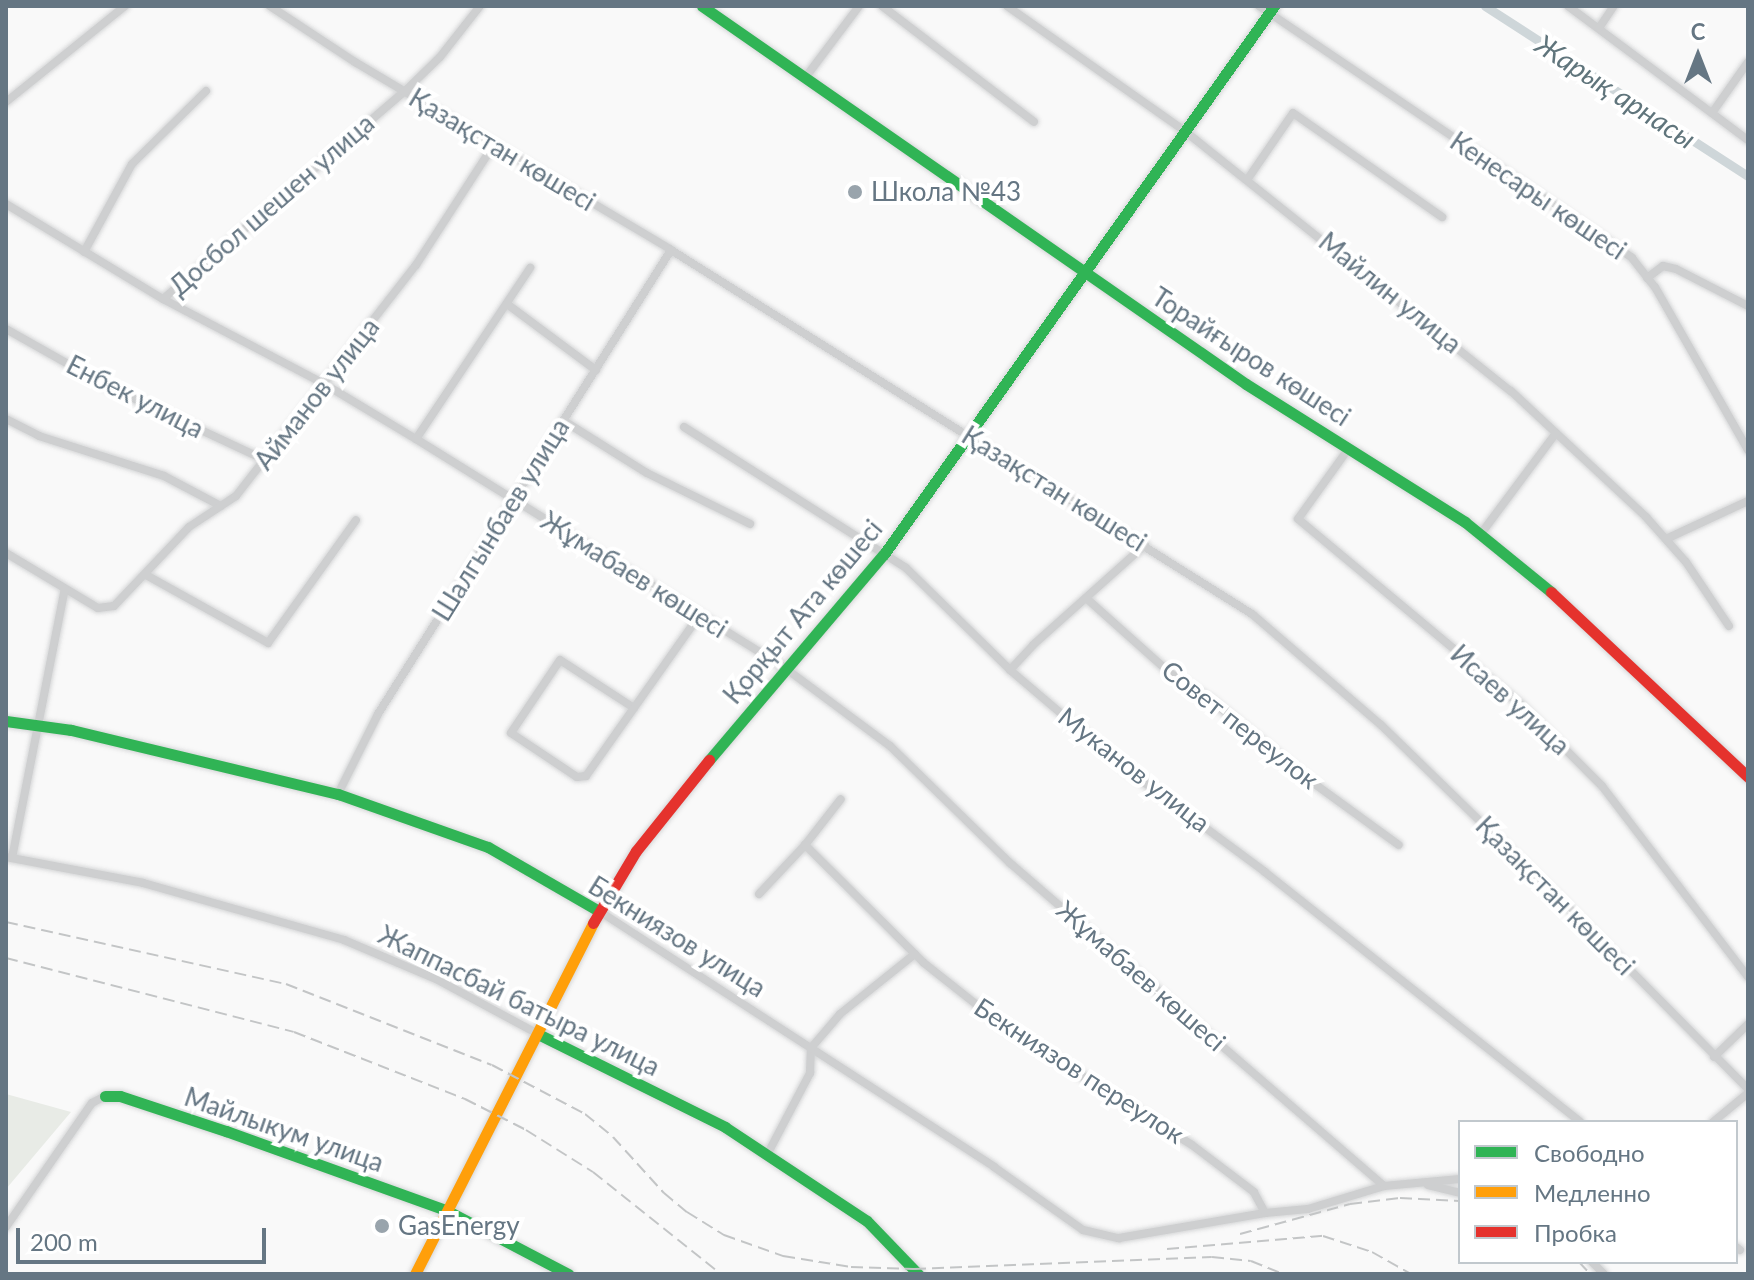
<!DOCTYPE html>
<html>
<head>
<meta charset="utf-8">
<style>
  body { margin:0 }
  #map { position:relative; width:1754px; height:1280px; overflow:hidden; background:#f9f9f9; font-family:Lato,sans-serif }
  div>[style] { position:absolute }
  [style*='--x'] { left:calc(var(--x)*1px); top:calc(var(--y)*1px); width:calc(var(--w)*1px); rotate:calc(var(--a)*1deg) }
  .green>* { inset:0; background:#e8ebe6 }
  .canal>* { height:9px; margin:-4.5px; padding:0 4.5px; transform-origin:4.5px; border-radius:4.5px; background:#ced6d9 }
  .roads { filter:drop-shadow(0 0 2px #d5d6d7) drop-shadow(0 0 2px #d5d6d7) }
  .street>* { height:8px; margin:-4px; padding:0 4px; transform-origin:4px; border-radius:4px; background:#cecfd0 }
  .fast>* { height:11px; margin:-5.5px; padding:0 5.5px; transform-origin:5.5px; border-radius:5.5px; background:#30b455 }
  .slow>* { height:11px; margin:-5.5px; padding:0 5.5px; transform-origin:5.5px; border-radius:5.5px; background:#ff9f0a }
  .jam>* { height:11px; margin:-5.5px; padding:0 5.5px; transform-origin:5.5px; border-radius:5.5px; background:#e5322d }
  .rail>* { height:2px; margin-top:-1px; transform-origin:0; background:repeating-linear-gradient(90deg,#c3c5c6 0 12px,transparent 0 18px) }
  .dots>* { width:22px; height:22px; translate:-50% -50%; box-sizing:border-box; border:4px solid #fff; border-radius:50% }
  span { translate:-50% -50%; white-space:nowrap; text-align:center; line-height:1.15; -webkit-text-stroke:8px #fff; paint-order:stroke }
  .street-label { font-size:26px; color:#657683 }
  .poi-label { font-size:26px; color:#657683 }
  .left { translate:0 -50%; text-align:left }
  .water-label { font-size:28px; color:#60757c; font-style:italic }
  .frame { position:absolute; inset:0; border:8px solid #657683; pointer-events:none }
  .legend { position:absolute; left:1458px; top:1120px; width:280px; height:144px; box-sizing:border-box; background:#fff; border:2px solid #c1c8cd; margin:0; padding:10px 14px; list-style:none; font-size:24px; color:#657683 }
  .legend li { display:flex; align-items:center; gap:16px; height:40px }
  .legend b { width:40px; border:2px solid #c1c8cd }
  .north { position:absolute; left:1658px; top:16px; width:80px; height:80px; -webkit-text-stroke:6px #fff; paint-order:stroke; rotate:0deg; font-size:22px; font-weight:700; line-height:32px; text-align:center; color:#657683 }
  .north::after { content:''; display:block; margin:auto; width:28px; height:36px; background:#657683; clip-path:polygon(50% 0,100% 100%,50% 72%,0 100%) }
  .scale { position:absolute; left:16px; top:1228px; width:250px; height:36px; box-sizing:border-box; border:4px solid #657683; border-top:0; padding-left:10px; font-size:24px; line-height:28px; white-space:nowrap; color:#657683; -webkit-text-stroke:6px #fff; paint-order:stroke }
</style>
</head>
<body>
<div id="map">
  <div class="green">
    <div style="clip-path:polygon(6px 1094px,71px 1112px,6px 1189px)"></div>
  </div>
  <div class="canal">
    <div style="--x:1485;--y:6;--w:313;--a:32.9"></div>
  </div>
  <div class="roads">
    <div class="street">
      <div style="--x:270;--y:6;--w:102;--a:33.4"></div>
      <div style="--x:355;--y:62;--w:368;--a:30.7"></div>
      <div style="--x:671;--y:250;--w:686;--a:32.07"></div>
      <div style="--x:1252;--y:614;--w:170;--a:40.7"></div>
      <div style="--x:1381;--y:725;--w:244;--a:44.2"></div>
      <div style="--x:1556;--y:895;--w:273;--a:45.3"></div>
      <div style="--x:882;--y:6;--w:191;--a:37.3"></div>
      <div style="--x:1007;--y:6;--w:219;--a:35.1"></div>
      <div style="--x:1186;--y:132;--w:416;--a:38.6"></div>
      <div style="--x:1511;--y:391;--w:185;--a:43"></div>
      <div style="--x:1646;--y:517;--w:60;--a:48.4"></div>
      <div style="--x:1686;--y:562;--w:77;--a:56.1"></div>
      <div style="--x:1259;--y:6;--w:450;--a:34"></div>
      <div style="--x:1632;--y:258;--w:37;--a:52"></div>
      <div style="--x:1655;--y:287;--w:188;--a:60.3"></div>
      <div style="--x:1568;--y:6;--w:224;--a:36.7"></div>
      <div style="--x:1599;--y:28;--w:27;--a:-56"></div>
      <div style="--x:805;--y:78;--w:90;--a:-53.1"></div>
      <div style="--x:6;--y:102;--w:153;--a:-38.9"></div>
      <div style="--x:1712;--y:113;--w:62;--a:-54.8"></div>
      <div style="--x:1247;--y:180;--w:81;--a:-55.5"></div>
      <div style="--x:1293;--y:113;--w:182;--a:34.9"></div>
      <div style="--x:6;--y:204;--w:184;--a:31.2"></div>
      <div style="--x:163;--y:299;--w:184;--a:27.8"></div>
      <div style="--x:326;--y:385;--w:105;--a:31"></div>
      <div style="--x:416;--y:439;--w:434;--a:31.8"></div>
      <div style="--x:785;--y:668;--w:131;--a:36.6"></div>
      <div style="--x:890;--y:746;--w:168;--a:44.3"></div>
      <div style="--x:1010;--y:863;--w:494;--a:40.8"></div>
      <div style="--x:84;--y:252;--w:100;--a:-61.4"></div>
      <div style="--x:132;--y:164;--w:104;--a:-44.6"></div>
      <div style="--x:1647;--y:278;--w:20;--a:-37"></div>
      <div style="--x:1663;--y:266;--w:13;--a:13"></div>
      <div style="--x:1676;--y:269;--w:81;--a:27.2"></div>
      <div style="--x:163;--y:299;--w:318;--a:-40.7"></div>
      <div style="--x:404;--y:92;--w:50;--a:-44.2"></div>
      <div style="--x:440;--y:57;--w:65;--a:-51.9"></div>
      <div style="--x:507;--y:304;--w:111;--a:36.6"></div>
      <div style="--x:6;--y:329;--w:118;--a:29.4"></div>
      <div style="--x:109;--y:387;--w:172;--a:25.1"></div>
      <div style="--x:6;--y:419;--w:37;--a:27"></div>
      <div style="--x:39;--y:436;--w:131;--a:17.7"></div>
      <div style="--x:164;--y:476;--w:64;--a:27.8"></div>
      <div style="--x:564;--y:421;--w:98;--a:32.1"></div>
      <div style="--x:647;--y:473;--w:115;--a:26.3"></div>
      <div style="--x:684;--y:427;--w:263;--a:32.4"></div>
      <div style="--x:906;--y:568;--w:146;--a:44.4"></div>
      <div style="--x:1010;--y:670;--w:157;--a:40.4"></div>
      <div style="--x:1130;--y:772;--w:168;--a:36.5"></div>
      <div style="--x:1265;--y:872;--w:402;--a:38.4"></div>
      <div style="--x:416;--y:439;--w:206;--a:-56.3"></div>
      <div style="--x:1349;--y:448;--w:87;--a:125.7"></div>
      <div style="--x:1298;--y:519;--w:289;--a:39.8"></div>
      <div style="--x:1520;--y:704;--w:116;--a:45"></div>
      <div style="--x:1602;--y:786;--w:240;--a:52.6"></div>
      <div style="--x:1480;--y:535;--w:127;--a:-53.3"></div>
      <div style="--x:1666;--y:539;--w:90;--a:-24.9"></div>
      <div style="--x:6;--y:553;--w:107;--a:30.9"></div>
      <div style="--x:98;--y:608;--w:16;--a:-7"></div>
      <div style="--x:114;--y:606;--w:109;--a:-46.5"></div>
      <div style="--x:189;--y:527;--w:56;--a:-33.4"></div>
      <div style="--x:236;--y:496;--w:293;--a:-52.1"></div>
      <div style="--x:416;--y:265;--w:142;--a:-57.1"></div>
      <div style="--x:146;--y:575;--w:140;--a:29.1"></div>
      <div style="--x:268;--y:643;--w:151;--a:-54.4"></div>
      <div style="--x:1086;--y:598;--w:113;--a:41.8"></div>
      <div style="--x:1170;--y:673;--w:49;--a:33.4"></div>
      <div style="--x:1211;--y:700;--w:125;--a:39.2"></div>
      <div style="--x:1308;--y:779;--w:112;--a:36"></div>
      <div style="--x:1010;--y:670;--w:34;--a:-47"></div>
      <div style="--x:1033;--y:645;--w:150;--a:-41.8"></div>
      <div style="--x:634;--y:708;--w:88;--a:-147"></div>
      <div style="--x:560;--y:660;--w:88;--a:123.9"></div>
      <div style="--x:511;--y:733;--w:79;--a:33.7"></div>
      <div style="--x:577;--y:777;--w:9;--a:-6"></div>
      <div style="--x:586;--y:776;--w:83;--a:-54.8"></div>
      <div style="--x:634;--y:708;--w:113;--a:-54.8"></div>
      <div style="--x:338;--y:794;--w:89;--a:-63.4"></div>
      <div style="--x:378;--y:714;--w:549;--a:-57.73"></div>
      <div style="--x:6;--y:857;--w:139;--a:10.7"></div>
      <div style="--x:143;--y:883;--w:209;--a:15.8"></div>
      <div style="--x:344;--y:940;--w:100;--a:23"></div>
      <div style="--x:436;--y:979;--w:116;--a:28.3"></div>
      <div style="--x:12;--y:858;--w:274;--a:-78.9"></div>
      <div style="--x:759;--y:894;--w:67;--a:-46.8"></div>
      <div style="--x:805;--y:845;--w:58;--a:-52"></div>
      <div style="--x:599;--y:911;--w:471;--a:32.9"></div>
      <div style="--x:994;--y:1167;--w:109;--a:35.3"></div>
      <div style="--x:1083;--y:1230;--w:37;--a:13"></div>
      <div style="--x:1119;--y:1238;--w:148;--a:-9.7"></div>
      <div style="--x:1265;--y:1213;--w:24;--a:-118"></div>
      <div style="--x:1254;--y:1192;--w:78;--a:-142.8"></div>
      <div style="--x:1192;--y:1145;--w:220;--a:-147.8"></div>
      <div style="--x:1006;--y:1028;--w:105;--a:-141.6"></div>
      <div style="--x:924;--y:963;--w:168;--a:-135.2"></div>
      <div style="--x:1714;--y:1057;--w:47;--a:-44.1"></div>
      <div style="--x:1713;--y:1122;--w:45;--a:-39.6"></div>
      <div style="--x:767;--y:1155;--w:93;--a:-62.3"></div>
      <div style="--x:810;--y:1073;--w:25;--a:-88"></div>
      <div style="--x:811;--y:1048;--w:45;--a:-49.5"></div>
      <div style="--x:840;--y:1014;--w:96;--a:-38.7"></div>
      <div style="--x:1428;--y:1185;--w:33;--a:14"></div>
      <div style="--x:1265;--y:1213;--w:43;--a:-5.3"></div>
      <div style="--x:1308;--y:1209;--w:79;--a:-16.8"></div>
      <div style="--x:1384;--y:1186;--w:76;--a:-5.3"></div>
      <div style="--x:6;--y:1227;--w:151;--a:-55.3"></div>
      <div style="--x:92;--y:1103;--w:15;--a:-28"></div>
      <div style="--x:1736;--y:1247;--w:5;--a:37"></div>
      <div style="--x:1592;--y:1262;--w:17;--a:45"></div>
    </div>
    <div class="fast">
      <div style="--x:702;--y:6;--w:662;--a:34.79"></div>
      <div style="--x:1246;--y:384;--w:259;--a:32.2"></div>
      <div style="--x:1465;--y:522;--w:111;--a:39.1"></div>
      <div style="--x:6;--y:721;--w:66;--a:7.9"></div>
      <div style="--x:71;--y:730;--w:275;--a:13.5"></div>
      <div style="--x:338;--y:794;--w:159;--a:19.5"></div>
      <div style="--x:488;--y:847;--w:128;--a:30"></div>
      <div style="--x:709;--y:760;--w:270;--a:-49.7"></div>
      <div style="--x:884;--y:554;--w:673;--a:-54.56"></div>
      <div style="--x:538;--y:1034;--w:209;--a:26.4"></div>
      <div style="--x:725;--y:1127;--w:170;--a:33.5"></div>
      <div style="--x:867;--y:1221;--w:74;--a:46.1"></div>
      <div style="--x:105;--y:1096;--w:15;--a:0"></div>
      <div style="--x:120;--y:1096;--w:112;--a:18.3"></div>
      <div style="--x:226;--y:1131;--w:236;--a:19.8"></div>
      <div style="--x:448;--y:1211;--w:136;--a:27.7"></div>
    </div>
    <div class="slow">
      <div style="--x:415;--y:1274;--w:394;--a:-63.1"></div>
    </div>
    <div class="jam">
      <div style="--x:1551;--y:592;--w:270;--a:43.2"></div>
      <div style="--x:593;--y:923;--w:84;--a:-59.2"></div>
      <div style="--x:636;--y:851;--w:117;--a:-51.3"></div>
    </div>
  </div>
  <div class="rail">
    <div style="--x:6;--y:922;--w:287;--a:12.5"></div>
    <div style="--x:286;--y:984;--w:221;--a:21.5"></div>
    <div style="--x:492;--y:1065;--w:105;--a:27.8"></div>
    <div style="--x:585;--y:1114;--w:36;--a:39"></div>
    <div style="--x:613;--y:1137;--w:76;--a:47.7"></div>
    <div style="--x:664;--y:1193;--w:30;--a:40"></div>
    <div style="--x:687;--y:1212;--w:44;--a:31.9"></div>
    <div style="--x:724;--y:1235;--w:63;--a:19.6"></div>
    <div style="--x:783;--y:1256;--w:69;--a:9.2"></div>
    <div style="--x:851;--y:1267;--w:63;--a:1.8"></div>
    <div style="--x:914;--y:1269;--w:298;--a:-2.3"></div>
    <div style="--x:1212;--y:1257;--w:39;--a:6"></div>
    <div style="--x:1251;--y:1261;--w:35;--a:22"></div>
    <div style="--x:6;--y:958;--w:297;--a:14.4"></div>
    <div style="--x:294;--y:1032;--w:184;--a:21.4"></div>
    <div style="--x:465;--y:1099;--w:68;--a:26.9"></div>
    <div style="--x:526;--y:1130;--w:79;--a:32.1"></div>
    <div style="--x:593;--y:1172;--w:164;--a:38.6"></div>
    <div style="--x:1240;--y:1234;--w:114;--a:-15.3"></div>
    <div style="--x:1350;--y:1204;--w:50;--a:-6.8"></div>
    <div style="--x:1400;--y:1198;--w:60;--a:2.9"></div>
    <div style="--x:1167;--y:1249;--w:157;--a:-4.8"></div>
    <div style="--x:1323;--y:1236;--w:52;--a:18.1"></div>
    <div style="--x:1372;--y:1252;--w:45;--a:29.4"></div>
    <div style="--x:1579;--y:1262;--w:16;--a:47"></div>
  </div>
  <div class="dots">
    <div style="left:855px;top:192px;background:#99a4ac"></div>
    <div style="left:382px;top:1226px;background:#99a4ac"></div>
  </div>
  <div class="street-label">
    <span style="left:502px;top:150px;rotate:31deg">Қазақстан көшесі</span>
    <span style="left:1538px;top:196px;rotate:34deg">Кенесары көшесі</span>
    <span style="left:272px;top:205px;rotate:-41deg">Досбол шешен улица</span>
    <span style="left:1390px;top:293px;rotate:39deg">Майлин улица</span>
    <span style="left:1251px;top:357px;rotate:33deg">Торайғыров көшесі</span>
    <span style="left:317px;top:394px;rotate:-52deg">Айманов улица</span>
    <span style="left:135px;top:397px;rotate:27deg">Енбек улица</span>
    <span style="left:1054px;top:489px;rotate:32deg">Қазақстан көшесі</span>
    <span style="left:501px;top:520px;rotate:-58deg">Шалгынбаев улица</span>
    <span style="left:634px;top:575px;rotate:32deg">Жұмабаев көшесі</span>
    <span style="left:803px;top:612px;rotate:-50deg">Қорқыт Ата көшесі</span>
    <span style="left:1510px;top:700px;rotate:42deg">Исаев улица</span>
    <span style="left:1240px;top:725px;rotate:38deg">Совет переулок</span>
    <span style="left:1134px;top:770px;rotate:38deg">Муканов улица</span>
    <span style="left:1555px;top:896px;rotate:45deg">Қазақстан көшесі</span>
    <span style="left:677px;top:937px;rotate:32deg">Бекниязов улица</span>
    <span style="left:1141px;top:976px;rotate:41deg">Жұмабаев көшесі</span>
    <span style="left:519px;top:1001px;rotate:26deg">Жаппасбай батыра улица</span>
    <span style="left:1079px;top:1071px;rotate:33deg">Бекниязов переулок</span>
    <span style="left:284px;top:1130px;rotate:19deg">Майлыкум улица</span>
  </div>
  <div class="poi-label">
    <span class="left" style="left:871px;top:192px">Школа №43</span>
    <span class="left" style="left:398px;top:1226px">GasEnergy</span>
  </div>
  <div class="water-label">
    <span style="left:1616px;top:91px;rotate:33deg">Жарық арнасы</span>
  </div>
  <div class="frame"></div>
  <ul class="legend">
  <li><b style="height:10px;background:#30b455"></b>Свободно</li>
  <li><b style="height:10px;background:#ff9f0a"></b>Медленно</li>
  <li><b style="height:10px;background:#e5322d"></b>Пробка</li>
  </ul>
  <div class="north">С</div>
  <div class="scale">200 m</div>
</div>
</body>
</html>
